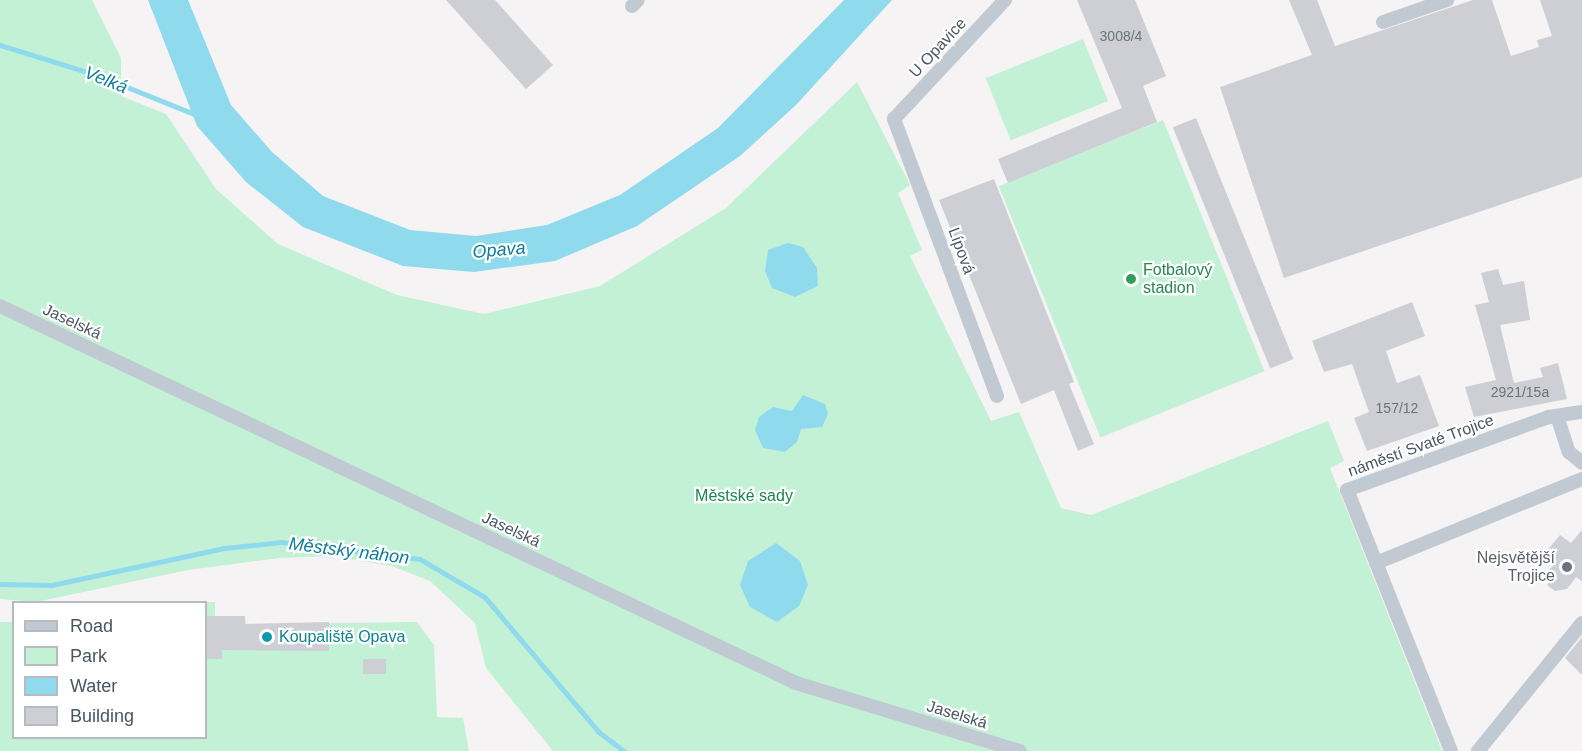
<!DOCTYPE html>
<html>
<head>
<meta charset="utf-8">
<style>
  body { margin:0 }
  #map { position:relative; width:1582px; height:751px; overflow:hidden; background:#f5f3f3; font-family:Helvetica,sans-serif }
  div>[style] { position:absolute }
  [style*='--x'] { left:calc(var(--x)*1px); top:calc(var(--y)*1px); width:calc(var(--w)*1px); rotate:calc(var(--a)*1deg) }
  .green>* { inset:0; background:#c3f1d5; transform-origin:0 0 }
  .water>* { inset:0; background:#90daee }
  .stream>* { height:4.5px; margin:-2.25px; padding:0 2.25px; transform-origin:2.25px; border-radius:2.25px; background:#90daee }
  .building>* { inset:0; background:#cdcfd5; transform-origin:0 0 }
  .street>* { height:14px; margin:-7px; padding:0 7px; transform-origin:7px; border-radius:7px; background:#c1cad2 }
  .dots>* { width:16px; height:16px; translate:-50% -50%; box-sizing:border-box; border:3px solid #fff; border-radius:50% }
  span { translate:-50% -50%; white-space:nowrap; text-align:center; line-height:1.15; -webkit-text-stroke:4.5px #fff; paint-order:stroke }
  .number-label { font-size:14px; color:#6b747e }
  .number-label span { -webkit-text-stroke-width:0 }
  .street-label { font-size:16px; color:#4a5661 }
  .leisure-label { font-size:16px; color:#27864d }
  .left { translate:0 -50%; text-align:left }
  .park-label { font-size:16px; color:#17864f }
  .worship-label { font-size:16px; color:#5b616d }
  .right { translate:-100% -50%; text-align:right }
  .culture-label { font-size:16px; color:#0d838f }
  .water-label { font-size:18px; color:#0c7c9b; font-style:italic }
  .legend { position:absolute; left:12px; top:601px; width:195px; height:138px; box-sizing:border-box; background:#fff; border:2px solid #b7bbc0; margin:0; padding:8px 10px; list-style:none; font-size:18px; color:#4a5661 }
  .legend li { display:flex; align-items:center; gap:12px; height:30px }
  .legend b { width:30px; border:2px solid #b7bbc0 }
</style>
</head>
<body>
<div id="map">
  <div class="green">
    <div style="clip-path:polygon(0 0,92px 0,121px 58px,121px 96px,166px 114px,216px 189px,278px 244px,397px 295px,484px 314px,600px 286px,726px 208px,857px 82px,910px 185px,898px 193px,922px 250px,910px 256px,991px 421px,1019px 412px,1061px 508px,1091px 515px,1328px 421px,1344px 461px,1330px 468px,1442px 751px,553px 751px,486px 668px,475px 623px,430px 581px,392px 566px,331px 556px,279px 558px,188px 570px,36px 602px,0 599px)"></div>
    <div style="left:1083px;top:39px;width:67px;height:105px;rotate:68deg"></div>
    <div style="left:1163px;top:120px;width:271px;height:177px;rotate:68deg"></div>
    <div style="clip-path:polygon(160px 602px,215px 602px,215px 616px,245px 616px,246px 624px,417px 622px,434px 645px,437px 717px,463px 718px,469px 751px,0 751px,0 622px,13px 622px,14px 738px,206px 738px,206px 602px)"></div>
  </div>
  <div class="water">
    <div style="clip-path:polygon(148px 0,188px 0,231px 105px,272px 152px,323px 196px,410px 230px,476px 236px,547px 225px,620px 195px,718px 128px,844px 0,892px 0,796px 105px,740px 156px,637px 226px,555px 261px,474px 272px,403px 266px,303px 227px,246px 182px,197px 126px)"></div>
    <div style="clip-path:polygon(788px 243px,803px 247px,817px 268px,818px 286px,795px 297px,772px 288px,765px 271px,768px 250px)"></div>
    <div style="clip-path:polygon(803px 395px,825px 404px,828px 414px,822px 427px,801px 429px,797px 442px,785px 452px,763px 448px,755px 430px,759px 417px,773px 407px,792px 411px)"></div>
    <div style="clip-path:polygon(776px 543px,800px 561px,808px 585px,799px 606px,777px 622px,750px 607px,740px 585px,748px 561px)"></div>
  </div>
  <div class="stream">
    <div style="--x:0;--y:45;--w:105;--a:17.2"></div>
    <div style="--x:100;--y:76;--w:105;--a:21.9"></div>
    <div style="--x:0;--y:584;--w:52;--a:1.1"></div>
    <div style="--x:52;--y:585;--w:177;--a:-12.1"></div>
    <div style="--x:225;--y:548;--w:57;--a:-6"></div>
    <div style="--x:282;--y:542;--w:139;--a:7"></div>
    <div style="--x:420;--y:559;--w:75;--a:30.3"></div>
    <div style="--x:485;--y:597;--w:177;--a:49.8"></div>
    <div style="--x:599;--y:732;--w:31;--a:37"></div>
  </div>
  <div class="building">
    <div style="clip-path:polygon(446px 0,495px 0,553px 65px,526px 89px)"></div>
    <div style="clip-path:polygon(1077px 0,1135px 0,1166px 76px,1143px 86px,1157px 122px,1008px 183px,998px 159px,1122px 108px)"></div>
    <div style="clip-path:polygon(1289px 0,1317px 0,1335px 46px,1473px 0,1492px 0,1511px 56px,1539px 47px,1537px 40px,1552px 36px,1540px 0,1582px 0,1582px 177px,1284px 278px,1220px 87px,1312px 55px)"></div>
    <div style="left:1196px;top:118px;width:260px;height:25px;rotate:68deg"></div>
    <div style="clip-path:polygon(994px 179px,1074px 382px,1069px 384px,1094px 444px,1078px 451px,1054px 390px,1021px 404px,939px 200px)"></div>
    <div style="clip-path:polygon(1498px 269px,1503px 285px,1524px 281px,1530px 320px,1500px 325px,1514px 383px,1543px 377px,1540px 368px,1558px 363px,1567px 399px,1474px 417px,1465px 387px,1496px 380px,1475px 305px,1489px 302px,1481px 273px)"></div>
    <div style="clip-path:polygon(1412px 302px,1425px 336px,1386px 351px,1397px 383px,1420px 375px,1439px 426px,1367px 451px,1354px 418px,1369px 412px,1352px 364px,1324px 372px,1312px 341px)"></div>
    <div style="clip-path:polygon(1582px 530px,1582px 581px,1576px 577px,1567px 589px,1555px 591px,1547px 585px,1552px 579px,1546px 574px,1557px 561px,1546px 552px,1560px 535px,1571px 543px)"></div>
    <div style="clip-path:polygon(206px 616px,245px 616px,245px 624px,329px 622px,329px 651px,222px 650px,222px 659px,206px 659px)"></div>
    <div style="clip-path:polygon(1582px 637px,1582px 675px,1565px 658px)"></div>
    <div style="left:363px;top:659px;width:23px;height:15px"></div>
  </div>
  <div class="street">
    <div style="--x:632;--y:6;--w:8;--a:-45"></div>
    <div style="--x:1383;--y:22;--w:68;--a:-19"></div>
    <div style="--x:0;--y:306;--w:881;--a:25.34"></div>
    <div style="--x:796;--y:683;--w:234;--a:16.9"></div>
    <div style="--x:997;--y:396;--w:296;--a:-110.4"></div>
    <div style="--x:894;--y:119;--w:163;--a:-47"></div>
    <div style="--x:1557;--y:416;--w:38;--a:72"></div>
    <div style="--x:1569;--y:452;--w:17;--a:40"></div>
    <div style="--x:1376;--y:563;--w:222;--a:-22.2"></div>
    <div style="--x:1451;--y:751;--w:281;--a:-111.7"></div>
    <div style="--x:1347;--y:490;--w:215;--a:-19.9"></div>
    <div style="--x:1549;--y:417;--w:33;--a:-9"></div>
    <div style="--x:1478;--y:751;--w:165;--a:-50.9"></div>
  </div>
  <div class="dots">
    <div style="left:1131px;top:279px;background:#2e9e5b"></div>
    <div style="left:1567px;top:567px;background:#6b7280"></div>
    <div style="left:267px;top:637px;background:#0f9aa8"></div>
  </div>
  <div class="number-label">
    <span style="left:1121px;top:36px">3008/4</span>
    <span style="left:1520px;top:392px">2921/15a</span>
    <span style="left:1397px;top:408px">157/12</span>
  </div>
  <div class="street-label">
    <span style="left:938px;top:48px;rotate:-47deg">U Opavice</span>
    <span style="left:961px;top:251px;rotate:70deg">Lípová</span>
    <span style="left:72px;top:322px;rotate:25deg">Jaselská</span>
    <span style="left:1421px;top:446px;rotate:-20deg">náměstí Svaté Trojice</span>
    <span style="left:511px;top:530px;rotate:25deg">Jaselská</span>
    <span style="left:957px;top:715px;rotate:17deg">Jaselská</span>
  </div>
  <div class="leisure-label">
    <span class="left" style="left:1143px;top:279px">Fotbalový<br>stadion</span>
  </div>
  <div class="park-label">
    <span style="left:744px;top:496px">Městské sady</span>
  </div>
  <div class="worship-label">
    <span class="right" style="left:1555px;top:567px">Nejsvětější<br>Trojice</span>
  </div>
  <div class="culture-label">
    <span class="left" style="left:279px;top:637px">Koupaliště Opava</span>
  </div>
  <div class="water-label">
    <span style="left:106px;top:80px;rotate:22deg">Velká</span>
    <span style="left:499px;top:250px;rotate:-5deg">Opava</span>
    <span style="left:349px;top:551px;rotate:7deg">Městský náhon</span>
  </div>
  <ul class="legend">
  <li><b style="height:8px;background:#c1cad2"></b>Road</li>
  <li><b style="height:16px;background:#c3f1d5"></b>Park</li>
  <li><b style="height:16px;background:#90daee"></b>Water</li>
  <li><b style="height:16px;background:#cdcfd5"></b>Building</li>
  </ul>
</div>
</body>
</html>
